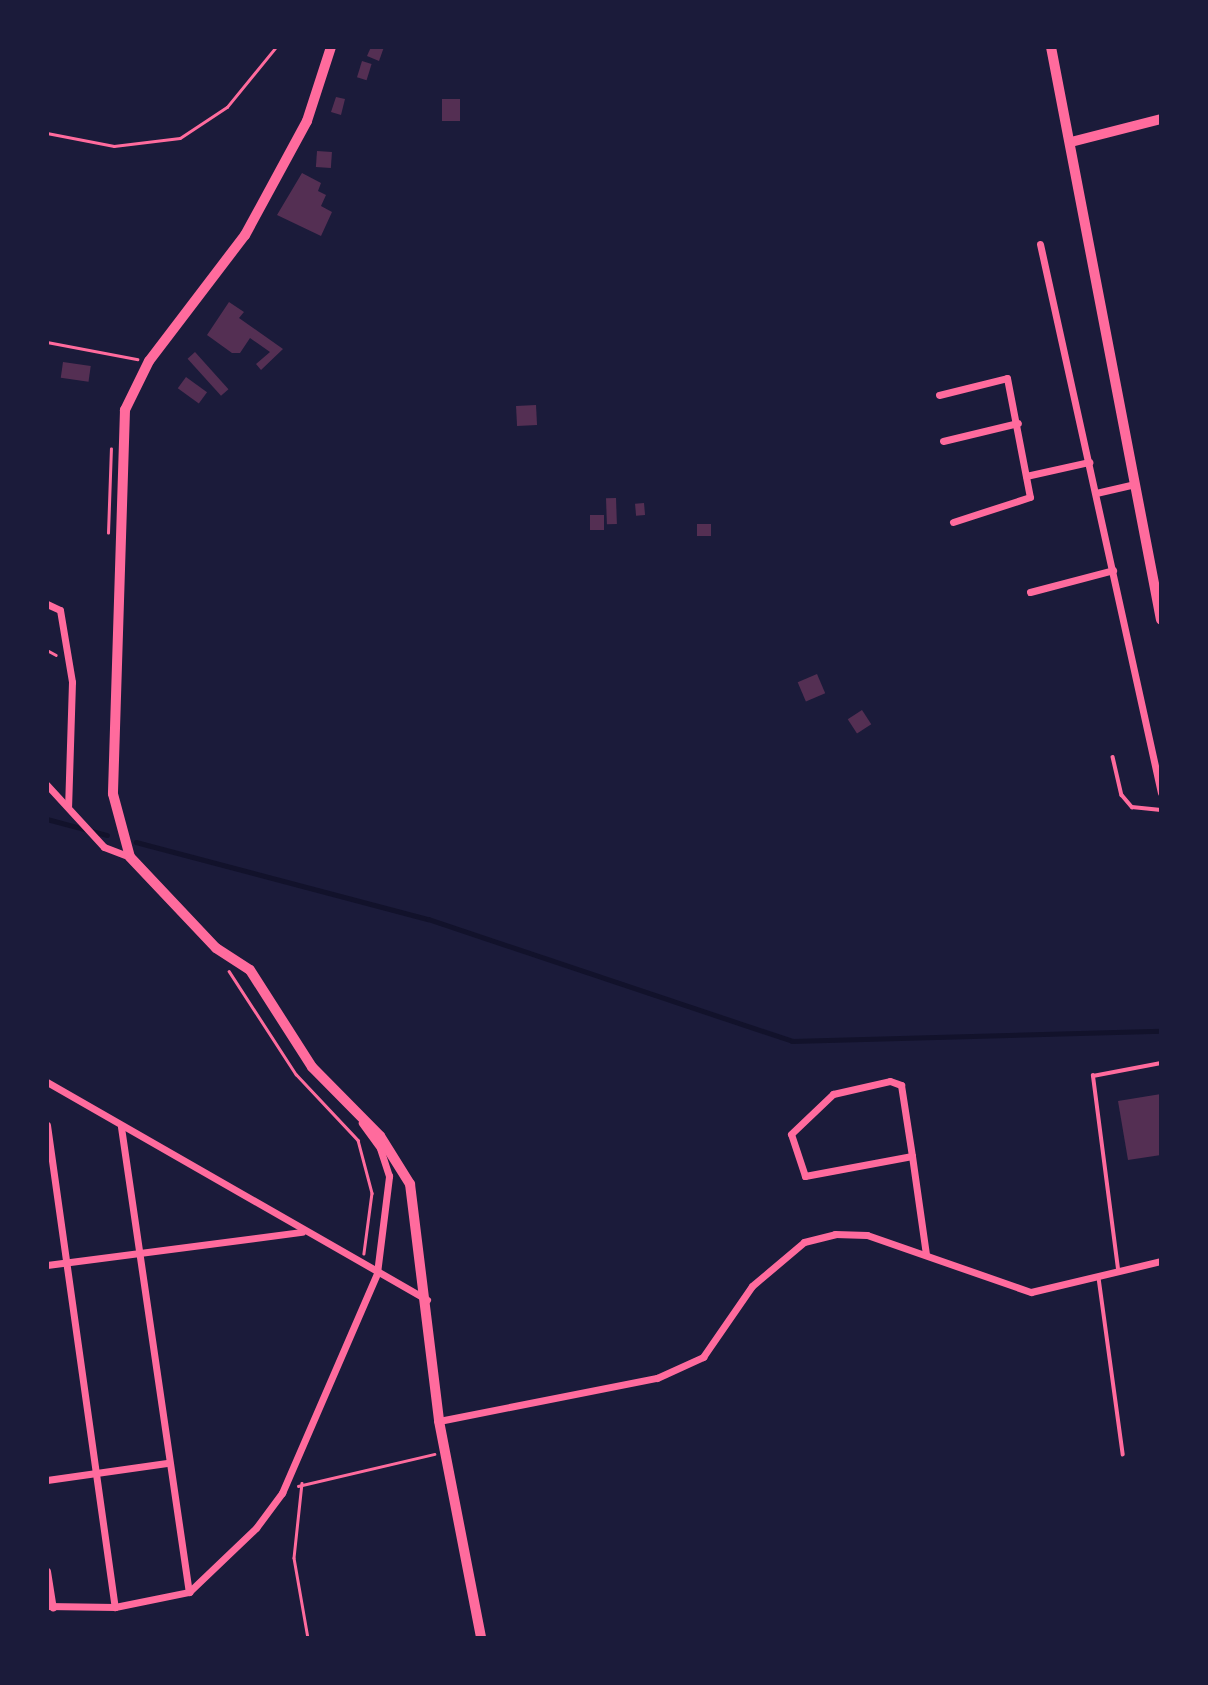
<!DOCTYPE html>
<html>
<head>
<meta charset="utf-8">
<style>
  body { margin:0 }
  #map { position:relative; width:1208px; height:1685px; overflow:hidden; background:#1b1b3a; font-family:Commissioner,sans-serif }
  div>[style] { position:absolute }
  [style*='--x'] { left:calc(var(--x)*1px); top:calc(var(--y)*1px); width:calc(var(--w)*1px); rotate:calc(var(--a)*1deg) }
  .stream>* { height:4.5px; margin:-2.25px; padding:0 2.25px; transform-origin:2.25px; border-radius:2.25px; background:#12122b }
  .building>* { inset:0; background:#542f53; transform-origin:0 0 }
  .path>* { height:2.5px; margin:-1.25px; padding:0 1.25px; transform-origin:1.25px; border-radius:1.25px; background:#ff6b9d }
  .service>* { height:3.5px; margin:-1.75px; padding:0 1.75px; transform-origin:1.75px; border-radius:1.75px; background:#ff6b9d }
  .minor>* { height:7px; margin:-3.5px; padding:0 3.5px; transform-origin:3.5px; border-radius:3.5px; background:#ff6b9d }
  .secondary>* { height:10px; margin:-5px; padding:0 5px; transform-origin:5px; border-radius:5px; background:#ff6b9d }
  .primary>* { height:10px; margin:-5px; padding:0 5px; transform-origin:5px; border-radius:5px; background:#ff6b9d }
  span { translate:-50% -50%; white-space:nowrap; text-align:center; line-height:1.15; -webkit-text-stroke:7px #1b1b3a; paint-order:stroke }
  .frame { position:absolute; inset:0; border:49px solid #1b1b3a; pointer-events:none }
</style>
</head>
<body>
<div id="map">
  <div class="stream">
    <div style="--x:47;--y:819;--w:62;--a:14.9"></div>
    <div style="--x:136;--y:842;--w:302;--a:14.8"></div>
    <div style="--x:428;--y:919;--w:384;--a:18.5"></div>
    <div style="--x:792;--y:1041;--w:369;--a:-1.6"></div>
  </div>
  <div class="building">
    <div style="clip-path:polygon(371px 47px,384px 47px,379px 61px,367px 56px)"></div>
    <div style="left:362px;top:61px;width:10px;height:17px;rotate:17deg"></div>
    <div style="clip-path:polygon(336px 97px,345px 99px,341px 115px,331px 112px)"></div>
    <div style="left:442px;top:99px;width:18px;height:22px"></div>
    <div style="left:317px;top:151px;width:15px;height:16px;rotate:4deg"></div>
    <div style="clip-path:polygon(302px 173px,321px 183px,318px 191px,326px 195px,321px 206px,332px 212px,321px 236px,277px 215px)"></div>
    <div style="clip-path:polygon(229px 302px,244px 312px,239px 318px,283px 349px,261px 370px,256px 364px,270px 352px,250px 338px,240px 353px,232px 353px,207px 335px)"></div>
    <div style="left:195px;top:352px;width:50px;height:10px;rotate:48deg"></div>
    <div style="left:63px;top:362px;width:28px;height:16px;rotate:8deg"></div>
    <div style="left:186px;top:377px;width:26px;height:14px;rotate:36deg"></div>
    <div style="left:536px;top:405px;width:20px;height:20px;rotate:87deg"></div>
    <div style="left:616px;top:498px;width:26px;height:10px;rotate:88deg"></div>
    <div style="left:644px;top:503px;width:12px;height:9px;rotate:85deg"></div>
    <div style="left:590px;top:515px;width:14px;height:15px"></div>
    <div style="left:711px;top:524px;width:12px;height:14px;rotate:90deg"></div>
    <div style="left:817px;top:674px;width:21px;height:21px;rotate:67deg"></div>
    <div style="left:862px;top:710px;width:17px;height:17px;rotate:57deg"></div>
    <div style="clip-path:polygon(1161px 1094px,1161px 1155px,1128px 1160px,1118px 1101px)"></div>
  </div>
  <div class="path">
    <div style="--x:47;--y:133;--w:68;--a:11"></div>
    <div style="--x:114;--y:146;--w:66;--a:-6.9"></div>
    <div style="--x:180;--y:138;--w:56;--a:-33.4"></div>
    <div style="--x:227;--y:107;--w:77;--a:-50.8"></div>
    <div style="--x:47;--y:342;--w:92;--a:10.7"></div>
    <div style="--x:108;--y:533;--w:84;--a:-88"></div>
    <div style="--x:47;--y:650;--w:10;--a:29"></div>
    <div style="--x:229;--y:971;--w:123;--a:57"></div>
    <div style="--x:296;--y:1074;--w:91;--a:46.8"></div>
    <div style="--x:358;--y:1140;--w:55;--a:75.2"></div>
    <div style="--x:372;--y:1193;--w:61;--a:97.6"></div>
    <div style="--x:302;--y:1483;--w:75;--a:96.1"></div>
    <div style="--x:294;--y:1558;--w:81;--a:80.1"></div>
    <div style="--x:298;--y:1486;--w:140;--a:-13.2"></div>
  </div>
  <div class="service">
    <div style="--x:1113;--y:757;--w:39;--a:77"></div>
    <div style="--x:1122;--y:795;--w:16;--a:50"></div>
    <div style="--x:1132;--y:807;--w:29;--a:6"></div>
    <div style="--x:1118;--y:1269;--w:195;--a:-97.4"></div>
    <div style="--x:1093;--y:1076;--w:69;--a:-10.8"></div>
    <div style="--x:1099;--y:1278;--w:178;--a:82.2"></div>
  </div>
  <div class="minor">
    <div style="--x:1040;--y:244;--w:562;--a:77.57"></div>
    <div style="--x:939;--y:395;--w:70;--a:-14"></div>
    <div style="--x:1007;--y:378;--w:121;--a:79.1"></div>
    <div style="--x:1030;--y:497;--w:81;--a:162"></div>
    <div style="--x:943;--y:441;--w:77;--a:-13.5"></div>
    <div style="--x:1026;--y:476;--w:65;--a:-12.5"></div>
    <div style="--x:1096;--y:493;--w:40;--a:-13"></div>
    <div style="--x:1030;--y:592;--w:86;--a:-14.8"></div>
    <div style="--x:47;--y:604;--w:14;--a:25"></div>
    <div style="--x:60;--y:610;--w:73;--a:80.5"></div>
    <div style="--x:72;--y:682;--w:124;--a:91.8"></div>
    <div style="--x:47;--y:785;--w:84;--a:47.4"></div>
    <div style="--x:104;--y:847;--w:28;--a:21"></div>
    <div style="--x:47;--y:1082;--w:438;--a:29.8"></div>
    <div style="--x:47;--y:1125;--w:487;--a:82"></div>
    <div style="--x:121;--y:1127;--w:470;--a:81.7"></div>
    <div style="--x:912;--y:1156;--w:109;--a:169.4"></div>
    <div style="--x:805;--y:1176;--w:44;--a:-108.4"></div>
    <div style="--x:791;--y:1134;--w:58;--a:-43.6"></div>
    <div style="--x:833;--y:1094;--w:58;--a:-12.8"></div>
    <div style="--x:890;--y:1081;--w:12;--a:20"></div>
    <div style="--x:901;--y:1085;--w:72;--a:81.2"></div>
    <div style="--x:912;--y:1156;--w:99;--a:81.9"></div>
    <div style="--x:47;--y:1265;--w:257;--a:-7.4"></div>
    <div style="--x:439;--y:1421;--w:222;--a:-11.2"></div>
    <div style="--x:657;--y:1378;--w:51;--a:-24.5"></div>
    <div style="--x:703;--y:1357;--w:86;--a:-55.4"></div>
    <div style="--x:752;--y:1286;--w:68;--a:-40.2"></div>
    <div style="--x:804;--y:1242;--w:32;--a:-14"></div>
    <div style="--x:835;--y:1234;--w:32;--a:2"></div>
    <div style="--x:867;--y:1235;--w:174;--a:19.2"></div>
    <div style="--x:1031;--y:1292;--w:134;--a:-13.4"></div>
    <div style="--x:47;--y:1480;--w:121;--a:-8.1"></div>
    <div style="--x:47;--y:1571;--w:37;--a:81"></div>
    <div style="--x:47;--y:1606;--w:68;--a:0.8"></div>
    <div style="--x:115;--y:1607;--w:76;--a:-11.5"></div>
    <div style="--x:189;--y:1592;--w:93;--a:-43.7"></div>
    <div style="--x:256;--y:1528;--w:44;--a:-53.4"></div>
    <div style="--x:282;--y:1493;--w:240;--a:-66.6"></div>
    <div style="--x:377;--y:1273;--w:98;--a:-82.9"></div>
    <div style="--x:389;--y:1176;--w:29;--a:-108"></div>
    <div style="--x:380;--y:1148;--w:31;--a:-126"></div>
  </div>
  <div class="secondary">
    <div style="--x:331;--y:47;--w:78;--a:108"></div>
    <div style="--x:307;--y:121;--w:130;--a:118.5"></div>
    <div style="--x:245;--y:235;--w:158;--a:127.3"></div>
    <div style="--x:149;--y:361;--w:55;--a:116.1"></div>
    <div style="--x:125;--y:410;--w:384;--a:91.8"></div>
    <div style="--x:113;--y:794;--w:65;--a:74.9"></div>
    <div style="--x:130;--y:857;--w:125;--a:46.6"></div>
    <div style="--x:216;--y:948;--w:40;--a:32.9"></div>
    <div style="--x:250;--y:970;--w:115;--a:57.4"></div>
    <div style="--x:312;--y:1067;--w:97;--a:45.4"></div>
    <div style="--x:380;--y:1136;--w:57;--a:58"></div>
    <div style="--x:410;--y:1184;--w:239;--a:83"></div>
    <div style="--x:439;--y:1421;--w:221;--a:79"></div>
  </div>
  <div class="primary">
    <div style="--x:1051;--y:47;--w:583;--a:79.13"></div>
    <div style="--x:1071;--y:142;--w:93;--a:-14.3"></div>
  </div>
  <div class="frame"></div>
</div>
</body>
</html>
